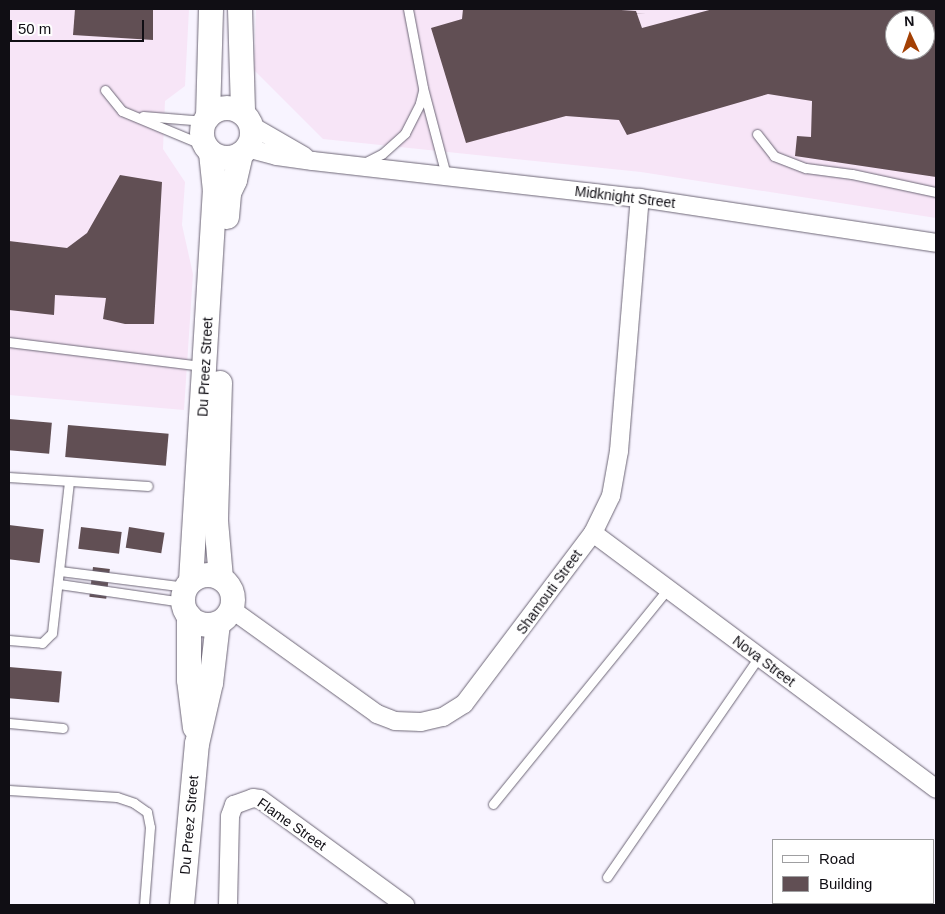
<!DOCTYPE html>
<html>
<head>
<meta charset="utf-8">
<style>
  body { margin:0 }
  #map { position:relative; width:945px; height:914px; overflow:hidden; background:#f8f4ff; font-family:Arial,sans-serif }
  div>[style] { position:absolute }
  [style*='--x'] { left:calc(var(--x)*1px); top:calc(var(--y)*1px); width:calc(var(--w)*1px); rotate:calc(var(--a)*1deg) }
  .commercial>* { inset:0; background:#f7e5f7 }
  .building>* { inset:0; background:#614f54; transform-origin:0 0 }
  .roads { filter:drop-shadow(0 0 1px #6d6676) drop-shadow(0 0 1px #6d6676) }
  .lane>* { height:9px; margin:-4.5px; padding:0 4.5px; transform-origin:4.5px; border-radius:4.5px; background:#fff }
  .street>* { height:18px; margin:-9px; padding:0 9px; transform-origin:9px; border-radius:9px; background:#fff }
  .secondary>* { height:24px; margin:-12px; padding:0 12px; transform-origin:12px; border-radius:12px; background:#fff }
  .secondary>.ring { margin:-12px; padding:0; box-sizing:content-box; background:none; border:24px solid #fff; border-radius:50% }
  span { translate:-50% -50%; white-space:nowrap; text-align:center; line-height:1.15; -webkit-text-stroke:5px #fff; paint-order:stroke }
  .street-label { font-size:14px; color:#100e14 }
  .frame { position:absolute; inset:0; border:10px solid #100e14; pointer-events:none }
  .legend { position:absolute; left:772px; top:839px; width:162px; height:65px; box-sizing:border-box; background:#fff; border:1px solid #9f9fa1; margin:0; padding:6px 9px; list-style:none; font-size:15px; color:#100e14 }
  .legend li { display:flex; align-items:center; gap:10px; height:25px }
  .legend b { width:25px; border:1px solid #9f9fa1 }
  .north { position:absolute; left:885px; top:10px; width:50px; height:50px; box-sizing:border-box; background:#fff; border:1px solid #9f9fa1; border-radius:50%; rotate:357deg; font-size:14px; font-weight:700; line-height:20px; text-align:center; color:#100e14 }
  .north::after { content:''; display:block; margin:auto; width:18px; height:22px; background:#a34004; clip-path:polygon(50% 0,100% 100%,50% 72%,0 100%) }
  .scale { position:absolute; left:10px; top:20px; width:134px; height:22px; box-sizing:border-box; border:2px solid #100e14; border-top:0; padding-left:6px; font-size:15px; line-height:18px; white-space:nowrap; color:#100e14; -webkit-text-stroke:4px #fff; paint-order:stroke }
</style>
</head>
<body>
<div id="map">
  <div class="commercial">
    <div style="clip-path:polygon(9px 9px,189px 9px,185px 86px,165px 101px,163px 149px,185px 182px,182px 225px,193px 274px,184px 410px,9px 395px)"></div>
    <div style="clip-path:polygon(evenodd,256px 9px,936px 9px,936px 218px,641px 172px,323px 139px,254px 70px,256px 9px,895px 20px,925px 20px,925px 50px,895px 50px,895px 20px)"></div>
  </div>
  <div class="building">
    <div style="clip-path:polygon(75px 9px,153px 9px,153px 40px,73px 35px)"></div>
    <div style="clip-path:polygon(evenodd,463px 9px,606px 9px,636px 11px,642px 28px,713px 9px,936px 9px,936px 177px,795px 156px,797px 136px,811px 137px,812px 101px,768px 94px,627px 135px,619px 120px,566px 116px,466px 143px,431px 28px,462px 19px,463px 9px,895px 20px,925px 20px,925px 50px,895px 50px,895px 20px)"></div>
    <div style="clip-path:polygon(120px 175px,162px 182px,154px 324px,125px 324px,103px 319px,106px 298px,55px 295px,54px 315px,9px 310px,9px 241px,67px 248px,87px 233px)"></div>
    <div style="left:9px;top:419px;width:43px;height:31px;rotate:5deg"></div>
    <div style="left:68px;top:425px;width:101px;height:32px;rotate:5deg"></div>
    <div style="left:9px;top:525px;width:35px;height:34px;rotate:7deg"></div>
    <div style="left:81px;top:527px;width:41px;height:22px;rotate:7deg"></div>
    <div style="left:129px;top:527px;width:36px;height:21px;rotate:9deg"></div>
    <div style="left:93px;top:567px;width:17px;height:30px;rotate:7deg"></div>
    <div style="left:9px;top:667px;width:53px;height:31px;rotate:5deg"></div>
  </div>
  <div class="roads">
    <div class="lane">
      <div style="--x:408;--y:9;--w:80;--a:79.2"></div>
      <div style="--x:423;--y:88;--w:90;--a:75.2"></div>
      <div style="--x:105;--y:90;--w:27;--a:51"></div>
      <div style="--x:122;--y:111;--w:91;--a:22.6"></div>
      <div style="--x:143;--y:116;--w:62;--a:4.6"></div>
      <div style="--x:757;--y:134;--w:28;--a:52"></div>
      <div style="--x:774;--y:156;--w:34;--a:21"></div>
      <div style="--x:806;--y:168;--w:46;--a:7.4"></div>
      <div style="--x:852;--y:174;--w:86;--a:12.1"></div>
      <div style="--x:362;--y:164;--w:22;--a:-27"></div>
      <div style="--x:382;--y:154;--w:31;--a:-42"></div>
      <div style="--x:405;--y:133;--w:34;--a:-63"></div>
      <div style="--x:420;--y:103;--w:12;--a:-76"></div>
      <div style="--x:9;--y:342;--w:195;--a:7.1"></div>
      <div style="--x:9;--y:477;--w:139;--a:3.7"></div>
      <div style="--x:60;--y:571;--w:127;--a:7.2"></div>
      <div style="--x:59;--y:584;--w:125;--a:8.3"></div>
      <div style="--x:9;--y:640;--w:33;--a:5"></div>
      <div style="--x:42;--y:643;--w:14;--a:-45"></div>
      <div style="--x:52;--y:633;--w:152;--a:-83.6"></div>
      <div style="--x:9;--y:723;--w:54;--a:5.3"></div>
      <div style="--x:9;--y:790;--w:108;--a:3.7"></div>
      <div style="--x:117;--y:797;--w:18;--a:19"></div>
      <div style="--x:134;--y:803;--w:16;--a:35"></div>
      <div style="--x:147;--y:812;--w:15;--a:79"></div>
      <div style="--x:150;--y:827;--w:78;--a:94.4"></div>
      <div style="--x:493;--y:804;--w:277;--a:-50.9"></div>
      <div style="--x:607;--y:877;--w:267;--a:-55.4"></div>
    </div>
    <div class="street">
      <div style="--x:252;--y:126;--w:60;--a:30"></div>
      <div style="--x:247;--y:148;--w:31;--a:15"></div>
      <div style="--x:277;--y:156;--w:36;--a:8"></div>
      <div style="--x:313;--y:161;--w:329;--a:6.5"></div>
      <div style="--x:640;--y:198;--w:299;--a:8.6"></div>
      <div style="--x:593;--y:533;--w:428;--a:36.7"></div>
      <div style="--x:231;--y:609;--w:180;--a:35.7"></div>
      <div style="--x:377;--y:714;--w:19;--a:21"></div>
      <div style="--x:395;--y:721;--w:26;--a:2"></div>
      <div style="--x:421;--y:722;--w:23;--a:-13"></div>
      <div style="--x:443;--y:717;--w:25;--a:-32"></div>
      <div style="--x:464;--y:704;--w:214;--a:-53"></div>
      <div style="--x:593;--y:533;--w:41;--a:-64.1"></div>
      <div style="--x:611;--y:496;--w:46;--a:-79.9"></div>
      <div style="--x:619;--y:451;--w:254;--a:-85.3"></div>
      <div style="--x:228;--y:905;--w:89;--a:-88.7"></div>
      <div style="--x:230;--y:816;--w:12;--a:-70"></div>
      <div style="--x:234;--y:805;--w:20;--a:-20"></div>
      <div style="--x:253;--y:798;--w:7;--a:8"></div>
      <div style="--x:260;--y:799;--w:180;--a:36.2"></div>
    </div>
    <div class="secondary">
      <div style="--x:240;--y:9;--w:104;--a:88.3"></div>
      <div class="ring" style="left:202px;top:108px;width:26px;height:26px"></div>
      <div style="--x:208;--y:117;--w:108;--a:-88.4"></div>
      <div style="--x:227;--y:217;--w:24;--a:-85"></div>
      <div style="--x:229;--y:193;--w:14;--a:-65"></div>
      <div style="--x:235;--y:180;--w:27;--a:-77"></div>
      <div style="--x:220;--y:383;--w:138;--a:91.7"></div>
      <div style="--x:216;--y:521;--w:57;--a:85"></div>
      <div class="ring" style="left:183px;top:575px;width:26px;height:26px"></div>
      <div style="--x:191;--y:581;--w:391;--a:-86.5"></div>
      <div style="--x:215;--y:191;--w:39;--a:-96"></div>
      <div style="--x:189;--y:616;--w:64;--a:90"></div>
      <div style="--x:189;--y:680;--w:48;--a:82.9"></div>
      <div style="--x:182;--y:905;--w:162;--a:-84.7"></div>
      <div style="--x:197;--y:744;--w:63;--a:-77.1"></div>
      <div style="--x:211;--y:683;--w:60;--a:-83.3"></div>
    </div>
  </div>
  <div class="street-label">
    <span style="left:625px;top:197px;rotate:7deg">Midknight Street</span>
    <span style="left:205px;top:367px;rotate:-87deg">Du Preez Street</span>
    <span style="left:549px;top:592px;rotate:-54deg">Shamouti Street</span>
    <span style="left:764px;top:661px;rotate:37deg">Nova Street</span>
    <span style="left:292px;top:824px;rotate:35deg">Flame Street</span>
    <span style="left:189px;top:825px;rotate:-85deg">Du Preez Street</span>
  </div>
  <div class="frame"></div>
  <ul class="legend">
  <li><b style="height:6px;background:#fff"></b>Road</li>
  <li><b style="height:14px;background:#614f54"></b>Building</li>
  </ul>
  <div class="north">N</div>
  <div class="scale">50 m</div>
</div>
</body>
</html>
